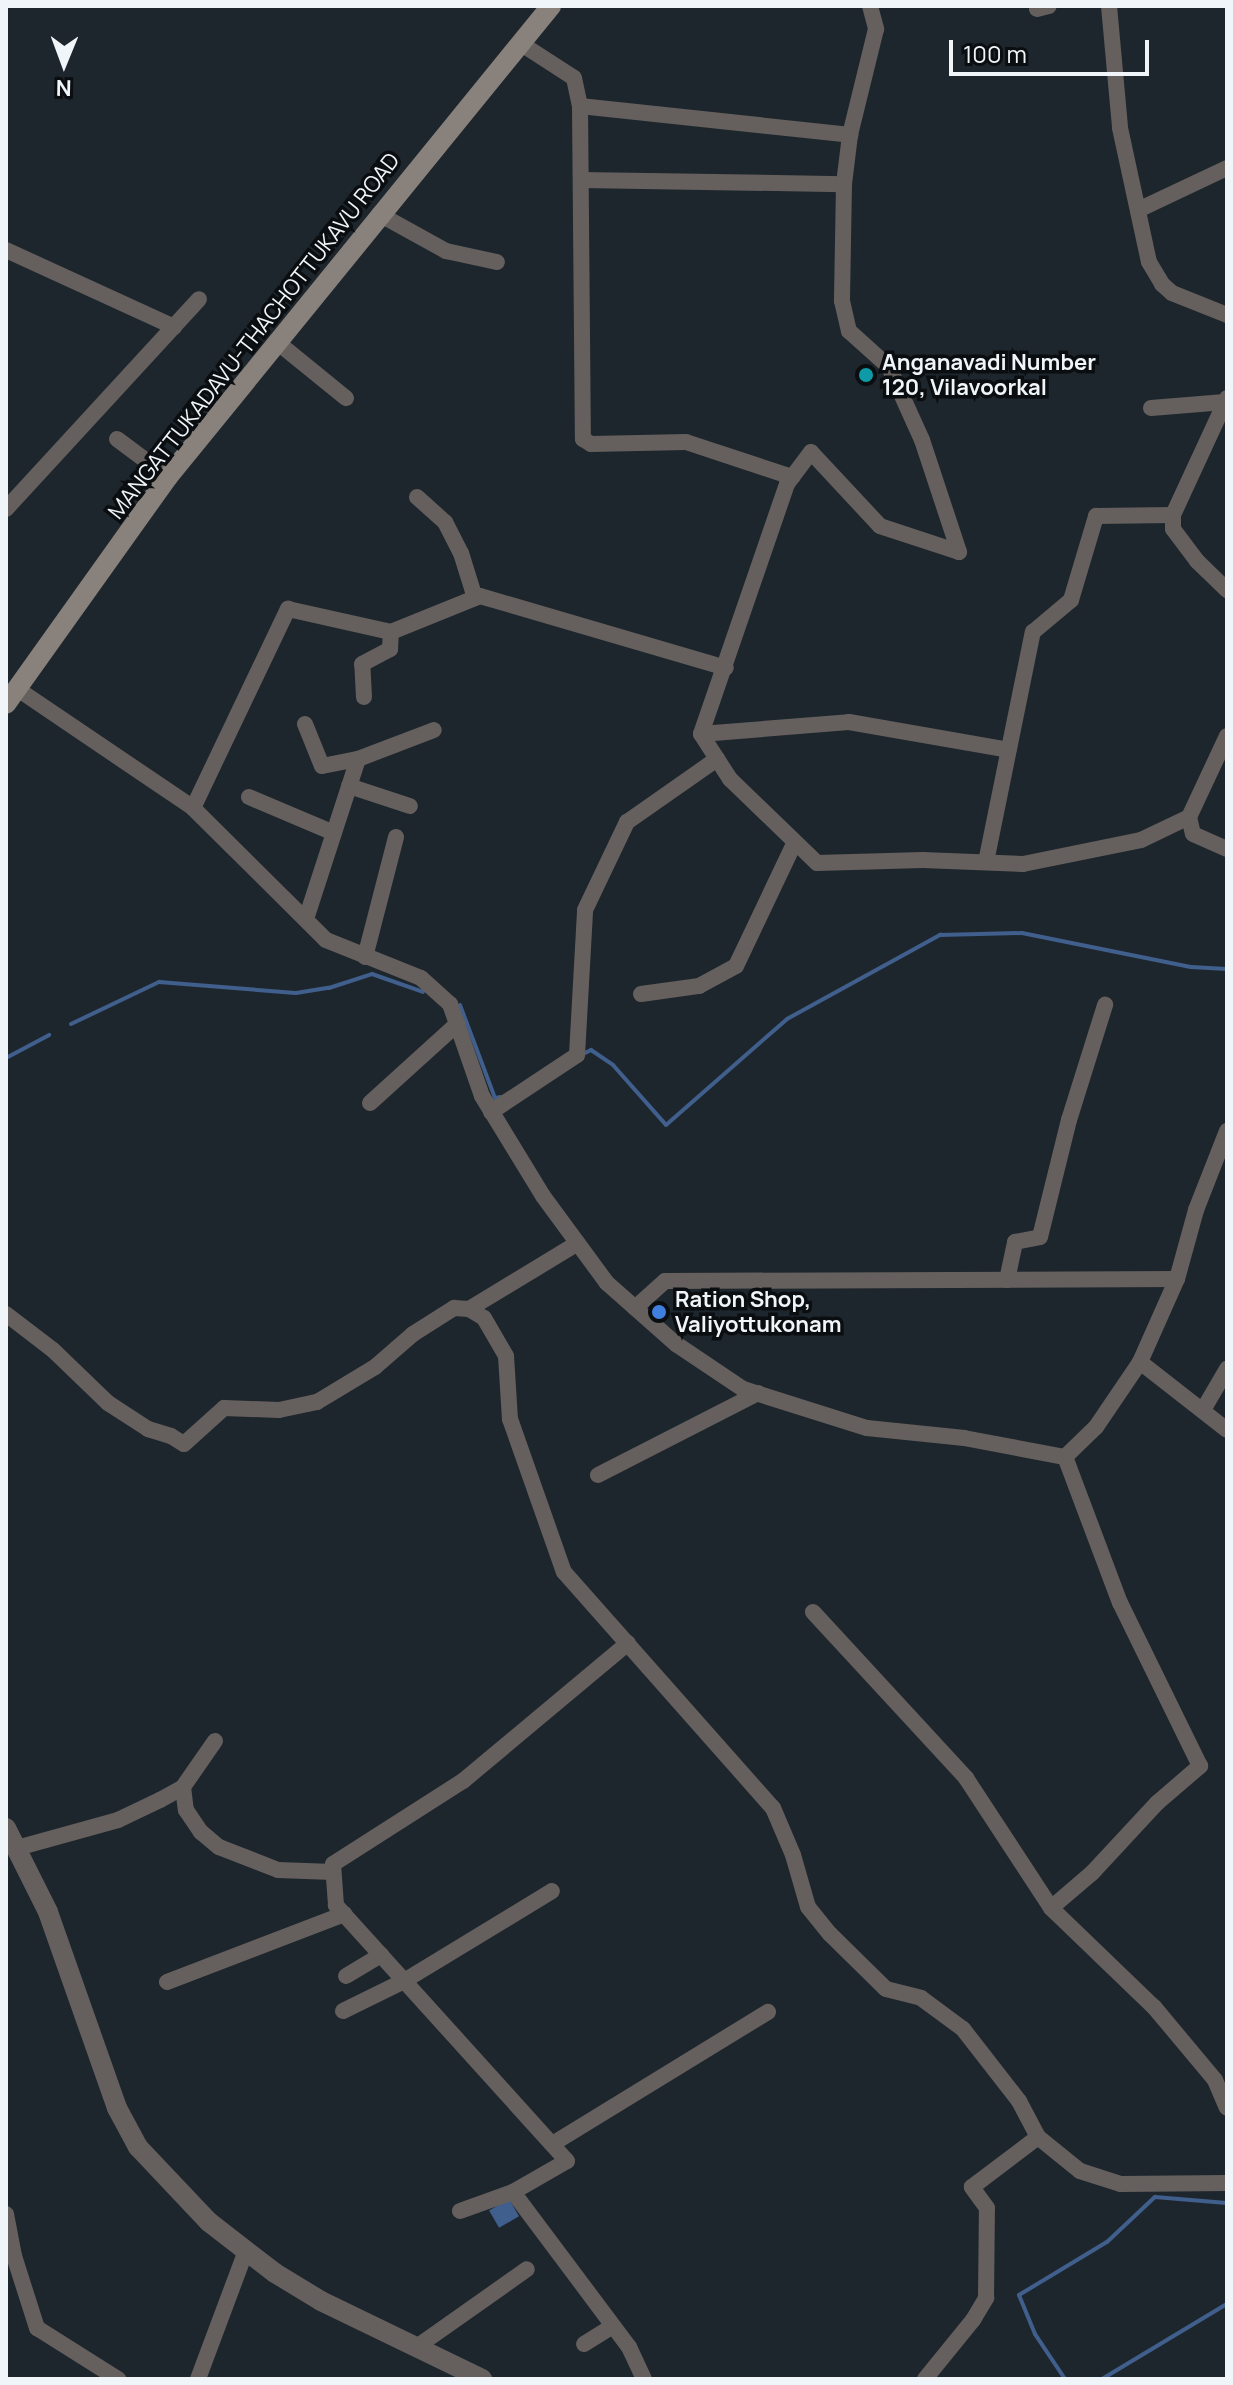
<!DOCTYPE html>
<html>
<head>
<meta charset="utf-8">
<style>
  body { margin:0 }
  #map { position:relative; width:1233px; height:2385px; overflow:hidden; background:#1e262d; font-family:Manrope,sans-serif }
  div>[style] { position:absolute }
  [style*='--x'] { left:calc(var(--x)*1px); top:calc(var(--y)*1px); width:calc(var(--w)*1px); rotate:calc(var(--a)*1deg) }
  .water>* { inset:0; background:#405f8d; transform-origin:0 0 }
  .stream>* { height:4px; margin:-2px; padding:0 2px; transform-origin:2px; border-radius:2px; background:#405f8d }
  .minor>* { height:16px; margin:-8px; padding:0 8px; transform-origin:8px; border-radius:8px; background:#65605d }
  .tertiary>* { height:20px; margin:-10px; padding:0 10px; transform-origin:10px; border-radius:10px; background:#65605d }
  .secondary>* { height:20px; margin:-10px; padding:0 10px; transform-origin:10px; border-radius:10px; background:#89827c }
  .dots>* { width:22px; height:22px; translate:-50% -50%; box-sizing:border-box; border:4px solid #0b0e11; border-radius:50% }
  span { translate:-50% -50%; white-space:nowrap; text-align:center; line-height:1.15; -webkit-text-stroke:7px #0b0e11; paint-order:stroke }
  .street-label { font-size:22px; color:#f0f5fa }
  .poi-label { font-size:22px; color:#f0f5fa; font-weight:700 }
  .left { translate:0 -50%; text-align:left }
  .frame { position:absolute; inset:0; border:8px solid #f0f5fa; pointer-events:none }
  .north { position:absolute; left:24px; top:24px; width:80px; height:80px; -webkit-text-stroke:6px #0b0e11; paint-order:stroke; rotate:181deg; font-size:22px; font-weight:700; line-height:32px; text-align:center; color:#f0f5fa }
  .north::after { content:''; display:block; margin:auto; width:28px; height:36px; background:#f0f5fa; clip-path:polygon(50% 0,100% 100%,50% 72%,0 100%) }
  .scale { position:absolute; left:949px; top:40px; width:200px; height:36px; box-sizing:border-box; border:4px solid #f0f5fa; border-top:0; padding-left:10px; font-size:24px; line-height:28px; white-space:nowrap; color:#f0f5fa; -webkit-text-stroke:6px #0b0e11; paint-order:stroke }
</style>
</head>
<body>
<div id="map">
  <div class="water">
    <div style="left:509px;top:2199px;width:20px;height:23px;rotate:60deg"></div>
  </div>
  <div class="stream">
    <div style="--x:460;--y:1005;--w:99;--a:69.4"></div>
    <div style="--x:495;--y:1098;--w:6;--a:-9"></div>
    <div style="--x:71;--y:1024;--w:98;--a:-25.5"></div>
    <div style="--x:159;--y:982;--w:137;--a:4.6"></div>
    <div style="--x:296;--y:993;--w:33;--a:-9"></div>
    <div style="--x:329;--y:988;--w:45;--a:-18"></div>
    <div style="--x:372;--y:974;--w:54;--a:19.4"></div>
    <div style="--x:583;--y:1054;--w:9;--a:-27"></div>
    <div style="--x:591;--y:1050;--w:27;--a:34"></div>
    <div style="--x:613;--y:1065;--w:80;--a:48.5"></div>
    <div style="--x:666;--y:1125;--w:161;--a:-41.2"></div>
    <div style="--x:787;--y:1019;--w:175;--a:-28.8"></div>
    <div style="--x:940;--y:935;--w:82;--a:-1.4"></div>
    <div style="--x:1022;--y:933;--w:172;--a:11.4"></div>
    <div style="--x:1191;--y:967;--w:36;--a:3"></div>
    <div style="--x:6;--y:1058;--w:49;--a:-28.1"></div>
    <div style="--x:1065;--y:2379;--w:54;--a:-123.7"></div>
    <div style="--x:1035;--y:2334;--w:42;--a:-112.3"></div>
    <div style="--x:1019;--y:2295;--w:103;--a:-31.1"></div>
    <div style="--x:1107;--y:2242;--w:66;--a:-43.2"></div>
    <div style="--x:1155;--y:2197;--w:72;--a:4.8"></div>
    <div style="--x:1102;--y:2379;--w:146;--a:-31"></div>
  </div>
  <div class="minor">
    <div style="--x:870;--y:6;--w:24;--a:75"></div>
    <div style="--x:876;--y:29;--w:109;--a:103.8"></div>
    <div style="--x:850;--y:135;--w:49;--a:97"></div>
    <div style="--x:844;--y:184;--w:117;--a:91"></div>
    <div style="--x:842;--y:301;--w:31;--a:77"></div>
    <div style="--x:849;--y:331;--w:54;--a:42"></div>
    <div style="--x:889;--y:367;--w:80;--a:65.7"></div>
    <div style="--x:922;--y:440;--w:118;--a:71.7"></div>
    <div style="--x:959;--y:552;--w:83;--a:-161.8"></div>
    <div style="--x:880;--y:526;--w:101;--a:-133"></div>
    <div style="--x:811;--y:452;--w:40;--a:127"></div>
    <div style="--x:787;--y:484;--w:264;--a:109"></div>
    <div style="--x:701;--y:734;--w:54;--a:57.2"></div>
    <div style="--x:730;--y:779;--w:121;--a:44"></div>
    <div style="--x:817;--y:863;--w:106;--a:-1.6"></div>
    <div style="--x:923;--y:860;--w:100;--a:2.3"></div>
    <div style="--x:1023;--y:864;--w:120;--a:-11.5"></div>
    <div style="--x:1141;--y:840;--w:53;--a:-25.6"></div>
    <div style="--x:1109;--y:6;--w:122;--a:84.8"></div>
    <div style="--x:1120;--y:128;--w:137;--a:77.8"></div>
    <div style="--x:1149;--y:262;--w:26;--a:59"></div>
    <div style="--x:1162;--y:284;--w:13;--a:42"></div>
    <div style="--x:1172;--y:293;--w:59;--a:21.8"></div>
    <div style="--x:1037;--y:9;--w:12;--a:-14"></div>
    <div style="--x:520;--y:43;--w:64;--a:32.9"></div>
    <div style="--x:574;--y:78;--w:29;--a:78"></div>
    <div style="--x:580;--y:106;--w:333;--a:89.5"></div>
    <div style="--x:583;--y:439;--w:9;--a:32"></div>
    <div style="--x:591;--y:444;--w:95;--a:-1.2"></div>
    <div style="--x:686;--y:442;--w:112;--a:18.3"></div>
    <div style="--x:580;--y:106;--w:272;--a:6.1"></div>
    <div style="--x:581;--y:180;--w:263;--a:0.9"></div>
    <div style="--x:1138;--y:210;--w:98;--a:-25.3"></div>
    <div style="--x:379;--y:214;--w:77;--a:28.9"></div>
    <div style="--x:446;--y:251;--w:52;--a:12.2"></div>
    <div style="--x:6;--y:250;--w:185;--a:24.6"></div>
    <div style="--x:277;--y:342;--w:89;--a:39.1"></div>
    <div style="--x:1227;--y:398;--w:129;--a:114.8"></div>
    <div style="--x:1173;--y:515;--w:14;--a:90"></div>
    <div style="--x:1173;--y:529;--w:40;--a:53"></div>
    <div style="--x:1197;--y:561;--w:42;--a:44"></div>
    <div style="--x:1151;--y:408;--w:74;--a:-4.6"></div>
    <div style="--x:117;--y:439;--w:64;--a:36.7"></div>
    <div style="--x:417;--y:497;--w:38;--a:42"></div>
    <div style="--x:445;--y:522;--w:35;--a:63"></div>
    <div style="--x:461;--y:553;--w:47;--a:72.7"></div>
    <div style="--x:6;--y:509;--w:285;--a:-47.4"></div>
    <div style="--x:19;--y:690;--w:210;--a:34.1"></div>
    <div style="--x:193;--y:808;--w:187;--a:44.8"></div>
    <div style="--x:326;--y:940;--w:102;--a:21.8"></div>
    <div style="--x:421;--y:978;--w:39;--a:42"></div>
    <div style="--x:450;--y:1004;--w:97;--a:70.8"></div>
    <div style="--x:482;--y:1096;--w:117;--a:58.6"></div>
    <div style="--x:543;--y:1196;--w:108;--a:53.7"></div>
    <div style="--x:607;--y:1283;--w:92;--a:41.5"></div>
    <div style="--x:676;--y:1344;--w:81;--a:33.9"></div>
    <div style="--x:743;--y:1389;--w:130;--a:17.5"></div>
    <div style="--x:867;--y:1428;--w:98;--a:5.9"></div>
    <div style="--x:964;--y:1438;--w:103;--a:10.7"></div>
    <div style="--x:1065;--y:1457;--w:43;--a:-44.1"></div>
    <div style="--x:1096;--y:1427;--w:78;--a:-55.9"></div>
    <div style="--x:1140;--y:1362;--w:110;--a:38"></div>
    <div style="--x:364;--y:697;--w:33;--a:-93"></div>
    <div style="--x:362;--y:664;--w:32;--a:-28"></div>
    <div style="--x:390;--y:649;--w:17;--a:-87"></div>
    <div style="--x:305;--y:724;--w:45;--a:68"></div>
    <div style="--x:322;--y:766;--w:37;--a:-11"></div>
    <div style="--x:358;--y:759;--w:81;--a:-20.9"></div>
    <div style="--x:701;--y:734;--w:148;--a:-4.6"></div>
    <div style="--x:849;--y:722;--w:162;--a:9.9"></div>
    <div style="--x:1227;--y:736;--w:89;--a:115.1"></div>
    <div style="--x:1189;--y:817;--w:17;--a:77"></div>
    <div style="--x:1193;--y:834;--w:37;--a:24"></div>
    <div style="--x:349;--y:786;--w:64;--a:18.2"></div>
    <div style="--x:249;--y:797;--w:92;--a:23"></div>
    <div style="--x:193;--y:808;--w:221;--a:-64.5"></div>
    <div style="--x:288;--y:609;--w:106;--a:12.6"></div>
    <div style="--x:391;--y:632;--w:96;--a:-22"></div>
    <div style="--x:480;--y:596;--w:256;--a:16.3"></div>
    <div style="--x:986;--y:862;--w:235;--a:-78.5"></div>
    <div style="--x:1033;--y:632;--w:50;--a:-40.1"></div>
    <div style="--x:1071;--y:600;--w:88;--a:-73.4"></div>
    <div style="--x:1096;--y:516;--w:77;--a:-0.7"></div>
    <div style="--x:306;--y:919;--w:168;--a:-72"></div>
    <div style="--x:365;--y:957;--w:124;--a:-75.5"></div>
    <div style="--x:641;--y:994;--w:59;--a:-7.9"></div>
    <div style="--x:699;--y:986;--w:42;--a:-28.4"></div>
    <div style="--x:736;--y:966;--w:137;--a:-64.6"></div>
    <div style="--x:370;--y:1103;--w:118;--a:-42.2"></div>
    <div style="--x:491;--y:1112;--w:103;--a:-33.5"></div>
    <div style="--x:577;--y:1055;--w:145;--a:-86.8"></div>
    <div style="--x:585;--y:910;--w:98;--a:-64.5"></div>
    <div style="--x:627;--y:822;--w:110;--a:-35"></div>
    <div style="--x:1007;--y:1280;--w:39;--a:-78"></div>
    <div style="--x:1015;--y:1242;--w:25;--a:-11"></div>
    <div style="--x:1040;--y:1237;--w:121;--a:-76.1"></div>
    <div style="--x:1069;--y:1120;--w:121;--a:-72.6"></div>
    <div style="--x:635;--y:1308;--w:40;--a:-42"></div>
    <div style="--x:665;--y:1281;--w:512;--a:-0.22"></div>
    <div style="--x:469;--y:1309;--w:127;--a:-31.2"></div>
    <div style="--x:6;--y:1314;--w:59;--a:37.5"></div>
    <div style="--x:53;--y:1350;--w:76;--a:43.9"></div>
    <div style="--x:108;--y:1403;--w:48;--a:33"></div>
    <div style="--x:148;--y:1429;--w:24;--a:17"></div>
    <div style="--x:171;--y:1436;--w:15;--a:32"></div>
    <div style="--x:184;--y:1444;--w:54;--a:-42"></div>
    <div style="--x:224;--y:1408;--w:55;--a:2.1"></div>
    <div style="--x:279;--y:1410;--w:39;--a:-12"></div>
    <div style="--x:317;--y:1402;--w:68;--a:-31.1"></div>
    <div style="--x:375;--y:1367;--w:50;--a:-41"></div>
    <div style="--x:413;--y:1334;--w:49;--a:-32.4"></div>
    <div style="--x:454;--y:1308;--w:15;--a:4"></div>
    <div style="--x:469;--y:1309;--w:17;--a:31"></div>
    <div style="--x:484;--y:1318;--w:44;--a:59.9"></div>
    <div style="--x:506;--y:1356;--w:63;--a:86.4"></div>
    <div style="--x:510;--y:1419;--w:162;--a:70.6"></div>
    <div style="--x:564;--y:1572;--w:315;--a:48.5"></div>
    <div style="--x:773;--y:1808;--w:51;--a:66.9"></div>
    <div style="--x:793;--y:1855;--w:54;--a:73.9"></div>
    <div style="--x:808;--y:1907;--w:35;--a:51"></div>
    <div style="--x:830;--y:1934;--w:78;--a:44.5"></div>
    <div style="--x:886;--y:1989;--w:36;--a:14"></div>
    <div style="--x:921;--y:1998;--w:52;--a:36.4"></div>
    <div style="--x:963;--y:2029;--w:91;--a:52.1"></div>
    <div style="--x:1019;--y:2101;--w:41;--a:62.2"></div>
    <div style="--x:1038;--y:2137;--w:54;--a:39"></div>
    <div style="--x:1080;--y:2171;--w:43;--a:17.6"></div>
    <div style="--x:1121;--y:2184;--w:106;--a:-0.5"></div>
    <div style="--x:1140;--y:1362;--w:91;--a:-66"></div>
    <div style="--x:1177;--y:1279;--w:72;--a:-74.6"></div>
    <div style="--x:1196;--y:1210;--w:85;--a:-68.6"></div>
    <div style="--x:1203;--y:1410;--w:48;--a:-59.7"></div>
    <div style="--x:598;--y:1475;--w:180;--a:-27.1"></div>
    <div style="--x:813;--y:1612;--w:226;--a:47.3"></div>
    <div style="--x:966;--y:1778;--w:155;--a:56.8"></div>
    <div style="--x:1051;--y:1908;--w:143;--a:43.9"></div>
    <div style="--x:1154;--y:2007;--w:95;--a:50.1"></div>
    <div style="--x:1215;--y:2080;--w:30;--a:67"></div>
    <div style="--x:183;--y:1787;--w:23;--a:83"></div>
    <div style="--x:186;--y:1810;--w:27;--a:56"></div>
    <div style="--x:201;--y:1832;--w:23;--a:40"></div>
    <div style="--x:219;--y:1847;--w:63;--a:21.3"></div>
    <div style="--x:278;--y:1870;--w:55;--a:2.1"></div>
    <div style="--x:17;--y:1848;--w:105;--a:-15.5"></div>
    <div style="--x:118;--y:1820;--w:47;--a:-25.5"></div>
    <div style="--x:160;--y:1800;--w:26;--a:-29"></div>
    <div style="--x:183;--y:1787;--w:56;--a:-55.2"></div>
    <div style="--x:1051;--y:1908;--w:54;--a:-40.5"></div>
    <div style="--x:1092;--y:1873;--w:96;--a:-47.1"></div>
    <div style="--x:1157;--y:1803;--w:57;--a:-40.7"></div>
    <div style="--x:1200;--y:1766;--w:182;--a:-116.1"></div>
    <div style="--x:1120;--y:1603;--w:156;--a:-110.6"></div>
    <div style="--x:346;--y:1976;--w:41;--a:-31"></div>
    <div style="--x:167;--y:1982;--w:190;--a:-21"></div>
    <div style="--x:343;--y:2011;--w:68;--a:-26.2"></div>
    <div style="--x:404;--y:1981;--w:173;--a:-31.3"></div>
    <div style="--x:554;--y:2143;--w:251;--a:-31.5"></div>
    <div style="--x:513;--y:2192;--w:194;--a:53.2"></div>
    <div style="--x:629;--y:2347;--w:35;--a:65"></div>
    <div style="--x:460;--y:2211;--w:56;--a:-19.7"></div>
    <div style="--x:513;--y:2192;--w:62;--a:-29.9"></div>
    <div style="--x:567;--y:2161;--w:345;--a:-132.1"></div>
    <div style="--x:336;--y:1905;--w:41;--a:-94.2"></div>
    <div style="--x:333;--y:1864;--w:154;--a:-32.6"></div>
    <div style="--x:463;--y:1781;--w:215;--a:-39.9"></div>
    <div style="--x:6;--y:2214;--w:43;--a:79.2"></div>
    <div style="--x:14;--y:2256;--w:76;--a:72.3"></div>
    <div style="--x:37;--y:2328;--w:96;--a:32.2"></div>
    <div style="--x:584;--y:2344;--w:34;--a:-32"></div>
    <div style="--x:418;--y:2346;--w:133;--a:-35.2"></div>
    <div style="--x:198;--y:2379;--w:134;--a:-69.5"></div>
    <div style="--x:925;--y:2379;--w:76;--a:-50.9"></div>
    <div style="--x:973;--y:2320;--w:26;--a:-59"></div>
    <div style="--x:986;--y:2298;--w:90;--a:-89.4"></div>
    <div style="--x:987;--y:2208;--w:26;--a:-126"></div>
    <div style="--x:972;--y:2187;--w:83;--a:-37.1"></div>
  </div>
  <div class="tertiary">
    <div style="--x:6;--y:1828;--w:94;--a:63.4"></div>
    <div style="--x:48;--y:1912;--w:208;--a:70.6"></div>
    <div style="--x:117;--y:2108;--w:44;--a:61.7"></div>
    <div style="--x:138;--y:2147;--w:103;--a:46.6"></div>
    <div style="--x:209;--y:2222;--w:83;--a:37.7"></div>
    <div style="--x:275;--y:2273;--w:54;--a:31.3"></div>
    <div style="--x:321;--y:2301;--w:179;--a:25.8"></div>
  </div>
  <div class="secondary">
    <div style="--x:6;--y:704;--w:279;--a:-54.5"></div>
    <div style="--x:168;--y:477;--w:607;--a:-50.88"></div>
  </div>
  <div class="dots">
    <div style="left:866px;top:375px;background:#0f9aa8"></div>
    <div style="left:659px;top:1312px;background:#3f7fe0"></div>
  </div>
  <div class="street-label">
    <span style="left:254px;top:336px;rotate:-52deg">MANGATTUKADAVU-THACHOTTUKAVU ROAD</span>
  </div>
  <div class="poi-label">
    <span class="left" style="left:882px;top:375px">Anganavadi Number<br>120, Vilavoorkal</span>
    <span class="left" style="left:675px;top:1312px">Ration Shop,<br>Valiyottukonam</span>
  </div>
  <div class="frame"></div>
  <div class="north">N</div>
  <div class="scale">100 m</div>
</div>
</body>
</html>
